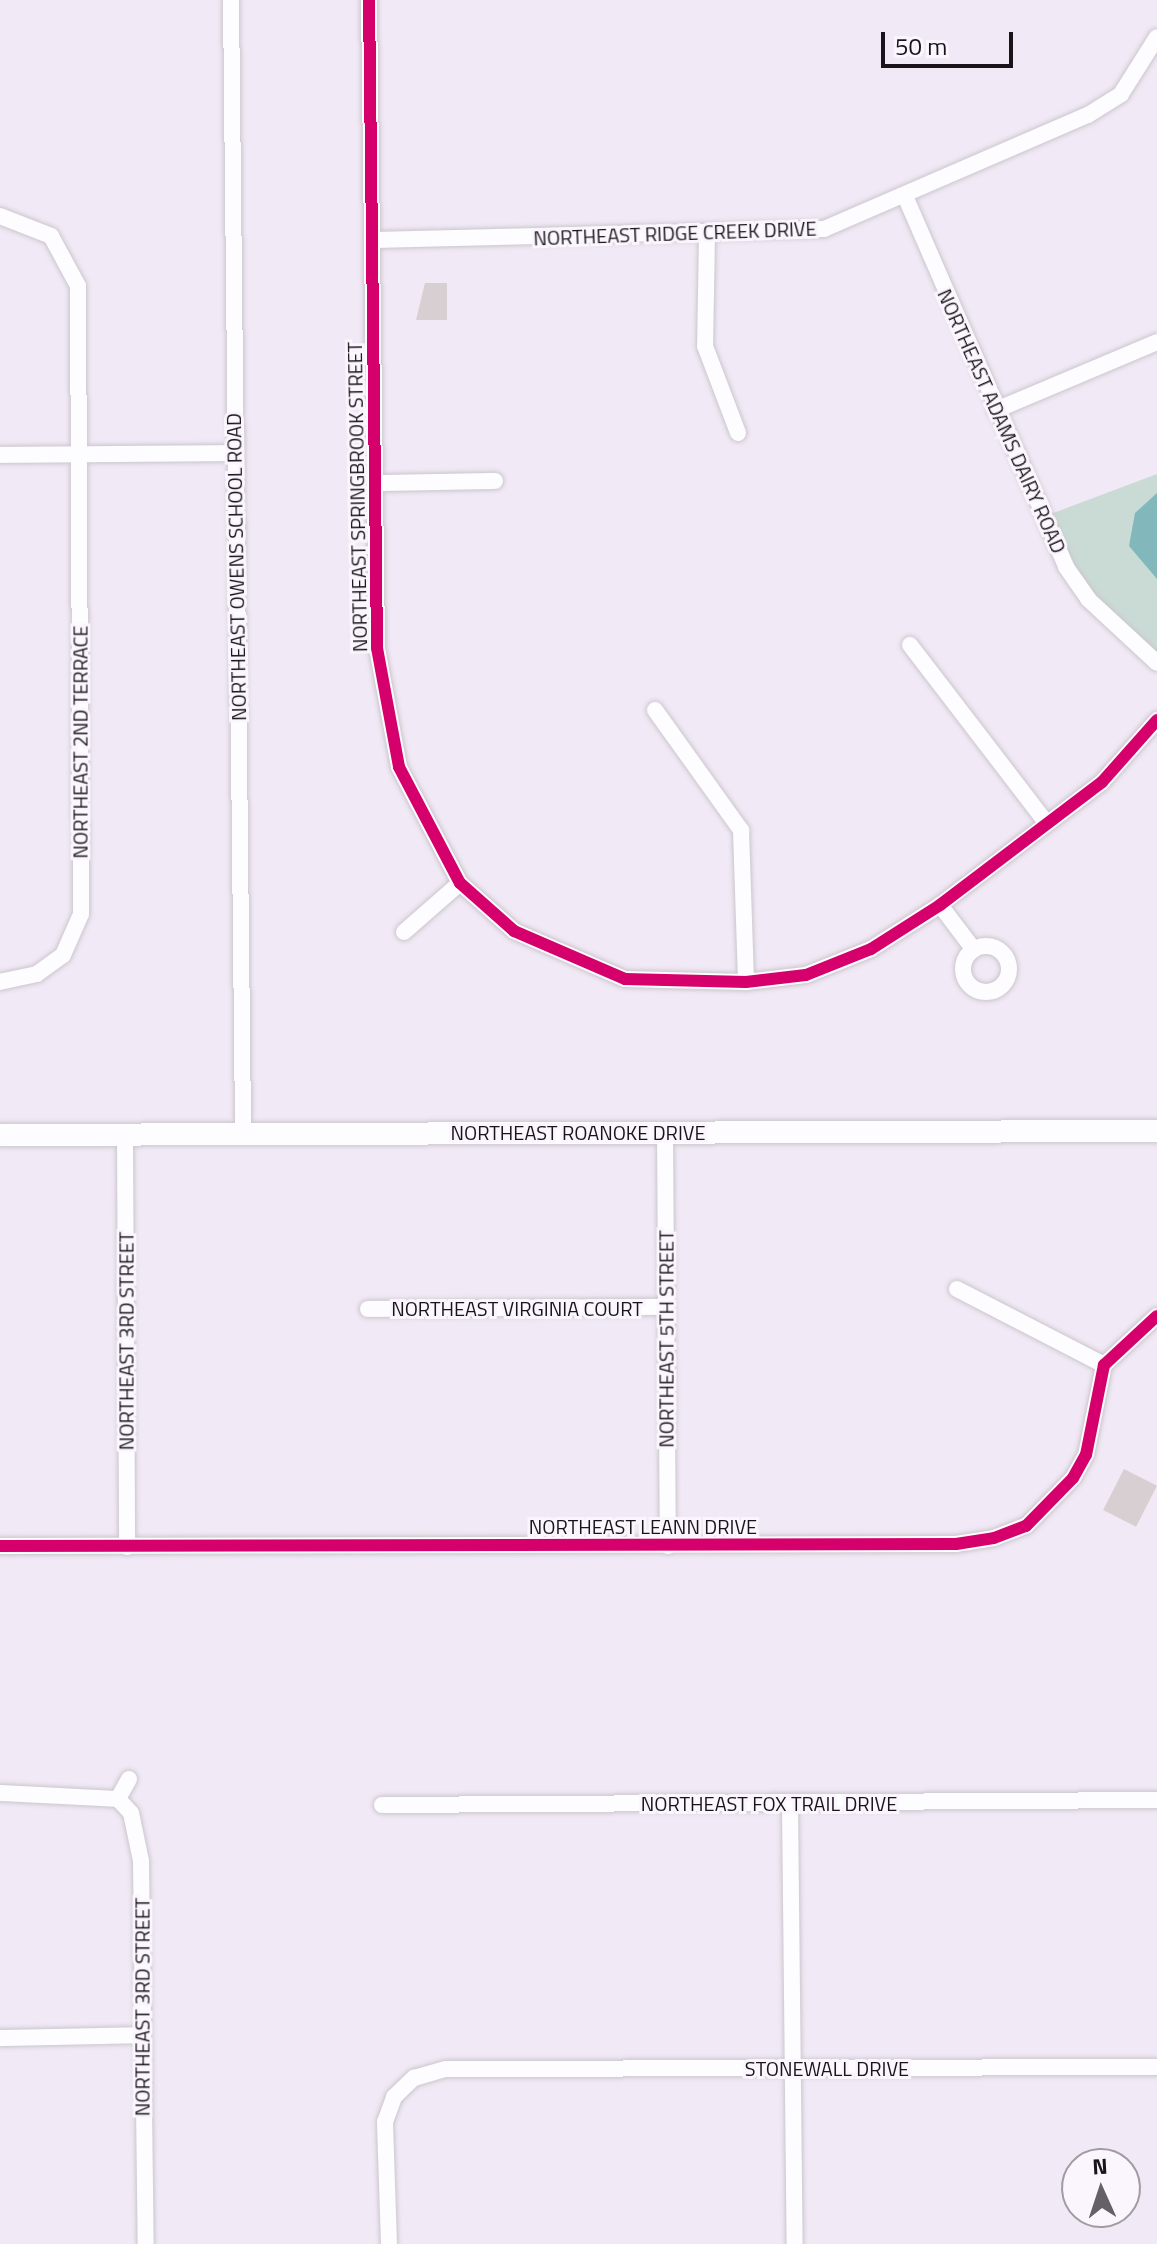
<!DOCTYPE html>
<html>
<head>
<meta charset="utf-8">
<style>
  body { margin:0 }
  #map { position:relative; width:1157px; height:2244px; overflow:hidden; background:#f1e9f5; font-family:"Titillium Web",sans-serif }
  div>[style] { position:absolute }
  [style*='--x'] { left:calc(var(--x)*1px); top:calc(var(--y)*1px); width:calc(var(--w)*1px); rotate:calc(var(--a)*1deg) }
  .green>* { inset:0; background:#cadbd5 }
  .water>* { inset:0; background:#82b8bc }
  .building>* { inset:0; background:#d8cfd3; transform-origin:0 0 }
  .roads { filter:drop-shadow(0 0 2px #cbc6ce) drop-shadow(0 0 2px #cbc6ce) }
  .street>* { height:16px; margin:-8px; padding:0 8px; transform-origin:8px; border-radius:8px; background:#fdfcfe }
  .street>.ring { margin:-8px; padding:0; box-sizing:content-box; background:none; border:16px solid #fdfcfe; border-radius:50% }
  .secondary>* { height:22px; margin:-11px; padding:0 11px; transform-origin:11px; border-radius:11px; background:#fdfcfe }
  .cycleway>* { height:12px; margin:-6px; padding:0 6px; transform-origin:6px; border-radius:6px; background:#d6006c }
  span { translate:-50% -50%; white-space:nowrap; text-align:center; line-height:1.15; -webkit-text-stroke:6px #fbf5fe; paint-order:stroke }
  .street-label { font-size:20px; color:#19141b }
  .north { position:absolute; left:1061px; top:2148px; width:80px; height:80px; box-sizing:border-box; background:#fbf5fe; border:2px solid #a19ba3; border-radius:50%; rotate:357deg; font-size:22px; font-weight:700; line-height:32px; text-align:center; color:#19141b }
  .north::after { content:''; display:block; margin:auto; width:28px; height:36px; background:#655f67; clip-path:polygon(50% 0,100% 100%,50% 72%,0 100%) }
  .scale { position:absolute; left:881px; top:32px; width:132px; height:36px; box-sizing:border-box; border:4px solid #19141b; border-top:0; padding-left:10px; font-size:24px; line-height:28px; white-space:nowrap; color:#19141b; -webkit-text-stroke:6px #fbf5fe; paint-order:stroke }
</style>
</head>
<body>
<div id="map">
  <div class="green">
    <div style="clip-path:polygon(1157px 474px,1157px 663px,1088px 599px,1040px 518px)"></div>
  </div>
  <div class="water">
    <div style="clip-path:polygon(1157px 493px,1157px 579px,1129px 546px,1135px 513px)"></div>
  </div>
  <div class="building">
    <div style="clip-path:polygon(425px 283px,447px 283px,447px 320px,416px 320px)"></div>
    <div style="left:1124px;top:1469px;width:37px;height:46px;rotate:27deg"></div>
  </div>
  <div class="roads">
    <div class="street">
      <div style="--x:231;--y:0;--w:1133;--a:89.39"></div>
      <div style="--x:369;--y:0;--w:648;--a:89.29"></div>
      <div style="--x:377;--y:648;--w:121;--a:79.5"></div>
      <div style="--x:399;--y:767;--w:131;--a:62.3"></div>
      <div style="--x:460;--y:883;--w:72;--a:41.6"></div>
      <div style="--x:514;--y:931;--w:121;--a:23.4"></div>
      <div style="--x:625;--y:979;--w:121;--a:1.4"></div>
      <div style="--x:746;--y:982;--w:60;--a:-6.7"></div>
      <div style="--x:806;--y:975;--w:70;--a:-21.8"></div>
      <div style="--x:871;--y:949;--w:82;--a:-32.5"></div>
      <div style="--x:940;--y:905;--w:203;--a:-37.2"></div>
      <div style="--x:1102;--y:782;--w:83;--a:-48.4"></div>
      <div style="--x:905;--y:196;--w:404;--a:66.5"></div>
      <div style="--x:1066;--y:567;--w:39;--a:55"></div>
      <div style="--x:1088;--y:599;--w:94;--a:42.8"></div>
      <div style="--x:0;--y:216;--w:55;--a:21.4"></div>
      <div style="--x:51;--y:236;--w:57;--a:61.6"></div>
      <div style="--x:78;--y:286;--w:628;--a:89.73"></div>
      <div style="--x:81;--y:914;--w:45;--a:113.7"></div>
      <div style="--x:63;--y:955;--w:32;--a:144"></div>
      <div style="--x:37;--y:974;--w:38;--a:168"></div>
      <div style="--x:707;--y:235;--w:111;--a:91"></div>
      <div style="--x:705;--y:346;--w:93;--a:69.2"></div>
      <div style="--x:372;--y:240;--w:452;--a:-1.4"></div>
      <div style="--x:824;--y:229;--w:288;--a:-23.4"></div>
      <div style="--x:1088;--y:115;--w:39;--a:-32"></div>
      <div style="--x:1121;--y:94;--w:67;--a:-57.7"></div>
      <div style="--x:996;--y:410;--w:175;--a:-22.9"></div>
      <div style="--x:0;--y:455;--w:234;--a:-0.5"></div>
      <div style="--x:378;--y:483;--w:117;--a:-1"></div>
      <div style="--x:910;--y:645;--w:223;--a:52.5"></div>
      <div style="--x:655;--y:710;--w:148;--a:54.4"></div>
      <div style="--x:741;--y:830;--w:152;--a:88.1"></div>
      <div style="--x:940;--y:905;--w:56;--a:52.9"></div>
      <div style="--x:404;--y:932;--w:74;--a:-41.2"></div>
      <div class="ring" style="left:963px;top:946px;width:30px;height:30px"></div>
      <div style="--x:665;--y:1132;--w:414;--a:89.6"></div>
      <div style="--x:125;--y:1135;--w:412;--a:89.7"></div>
      <div style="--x:957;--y:1289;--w:165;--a:27.3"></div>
      <div style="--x:368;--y:1309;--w:298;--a:-0.4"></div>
      <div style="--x:0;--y:1546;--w:956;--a:-0.12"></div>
      <div style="--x:956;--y:1544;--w:38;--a:-9"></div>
      <div style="--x:994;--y:1538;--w:34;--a:-21"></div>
      <div style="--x:1026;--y:1526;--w:67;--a:-45.6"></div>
      <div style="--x:1073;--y:1478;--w:26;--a:-61"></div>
      <div style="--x:1086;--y:1455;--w:92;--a:-78.7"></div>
      <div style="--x:1104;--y:1365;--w:72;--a:-42.8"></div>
      <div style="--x:129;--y:1779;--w:23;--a:119"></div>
      <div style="--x:118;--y:1799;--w:19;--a:47"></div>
      <div style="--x:131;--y:1813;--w:49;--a:78.2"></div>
      <div style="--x:141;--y:1861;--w:383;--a:89.3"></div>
      <div style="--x:0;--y:1793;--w:118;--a:2.9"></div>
      <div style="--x:790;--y:1803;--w:441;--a:89.4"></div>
      <div style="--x:382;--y:1805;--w:775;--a:-0.37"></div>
      <div style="--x:0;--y:2038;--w:141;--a:-1.2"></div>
      <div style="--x:389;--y:2244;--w:122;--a:-91.9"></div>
      <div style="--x:385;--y:2122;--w:27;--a:-70"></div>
      <div style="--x:394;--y:2097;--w:28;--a:-44"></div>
      <div style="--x:414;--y:2078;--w:33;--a:-16"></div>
      <div style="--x:446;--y:2069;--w:711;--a:-0.16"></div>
    </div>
    <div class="secondary">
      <div style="--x:0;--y:1135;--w:1157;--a:-0.2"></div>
    </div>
  </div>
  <div class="cycleway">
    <div style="--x:369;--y:0;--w:648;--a:89.29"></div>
    <div style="--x:377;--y:648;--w:121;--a:79.5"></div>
    <div style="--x:399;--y:767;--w:131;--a:62.3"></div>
    <div style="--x:460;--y:883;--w:72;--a:41.6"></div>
    <div style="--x:514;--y:931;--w:121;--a:23.4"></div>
    <div style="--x:625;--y:979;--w:121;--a:1.4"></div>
    <div style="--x:746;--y:982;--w:60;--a:-6.7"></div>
    <div style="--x:806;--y:975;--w:70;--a:-21.8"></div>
    <div style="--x:871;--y:949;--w:82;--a:-32.5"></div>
    <div style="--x:940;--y:905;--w:203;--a:-37.2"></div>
    <div style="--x:1102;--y:782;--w:83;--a:-48.4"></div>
    <div style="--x:0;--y:1546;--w:956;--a:-0.12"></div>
    <div style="--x:956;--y:1544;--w:38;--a:-9"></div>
    <div style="--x:994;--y:1538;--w:34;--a:-21"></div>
    <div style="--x:1026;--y:1526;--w:67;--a:-45.6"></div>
    <div style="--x:1073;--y:1478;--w:26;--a:-61"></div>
    <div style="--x:1086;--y:1455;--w:92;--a:-78.7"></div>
    <div style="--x:1104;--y:1365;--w:72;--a:-42.8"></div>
  </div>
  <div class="street-label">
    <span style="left:675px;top:233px;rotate:-2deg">NORTHEAST RIDGE CREEK DRIVE</span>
    <span style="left:1002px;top:421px;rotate:66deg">NORTHEAST ADAMS DAIRY ROAD</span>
    <span style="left:357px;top:497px;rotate:-91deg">NORTHEAST SPRINGBROOK STREET</span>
    <span style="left:236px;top:567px;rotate:-91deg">NORTHEAST OWENS SCHOOL ROAD</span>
    <span style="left:80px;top:742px;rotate:-90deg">NORTHEAST 2ND TERRACE</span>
    <span style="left:578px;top:1132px">NORTHEAST ROANOKE DRIVE</span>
    <span style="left:517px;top:1308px">NORTHEAST VIRGINIA COURT</span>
    <span style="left:666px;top:1339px;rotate:-90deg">NORTHEAST 5TH STREET</span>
    <span style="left:126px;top:1341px;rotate:-90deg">NORTHEAST 3RD STREET</span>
    <span style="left:643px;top:1526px">NORTHEAST LEANN DRIVE</span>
    <span style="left:769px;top:1803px">NORTHEAST FOX TRAIL DRIVE</span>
    <span style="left:142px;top:2007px;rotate:-90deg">NORTHEAST 3RD STREET</span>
    <span style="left:827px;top:2068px">STONEWALL DRIVE</span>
  </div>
  <div class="north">N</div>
  <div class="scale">50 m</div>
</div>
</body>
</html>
